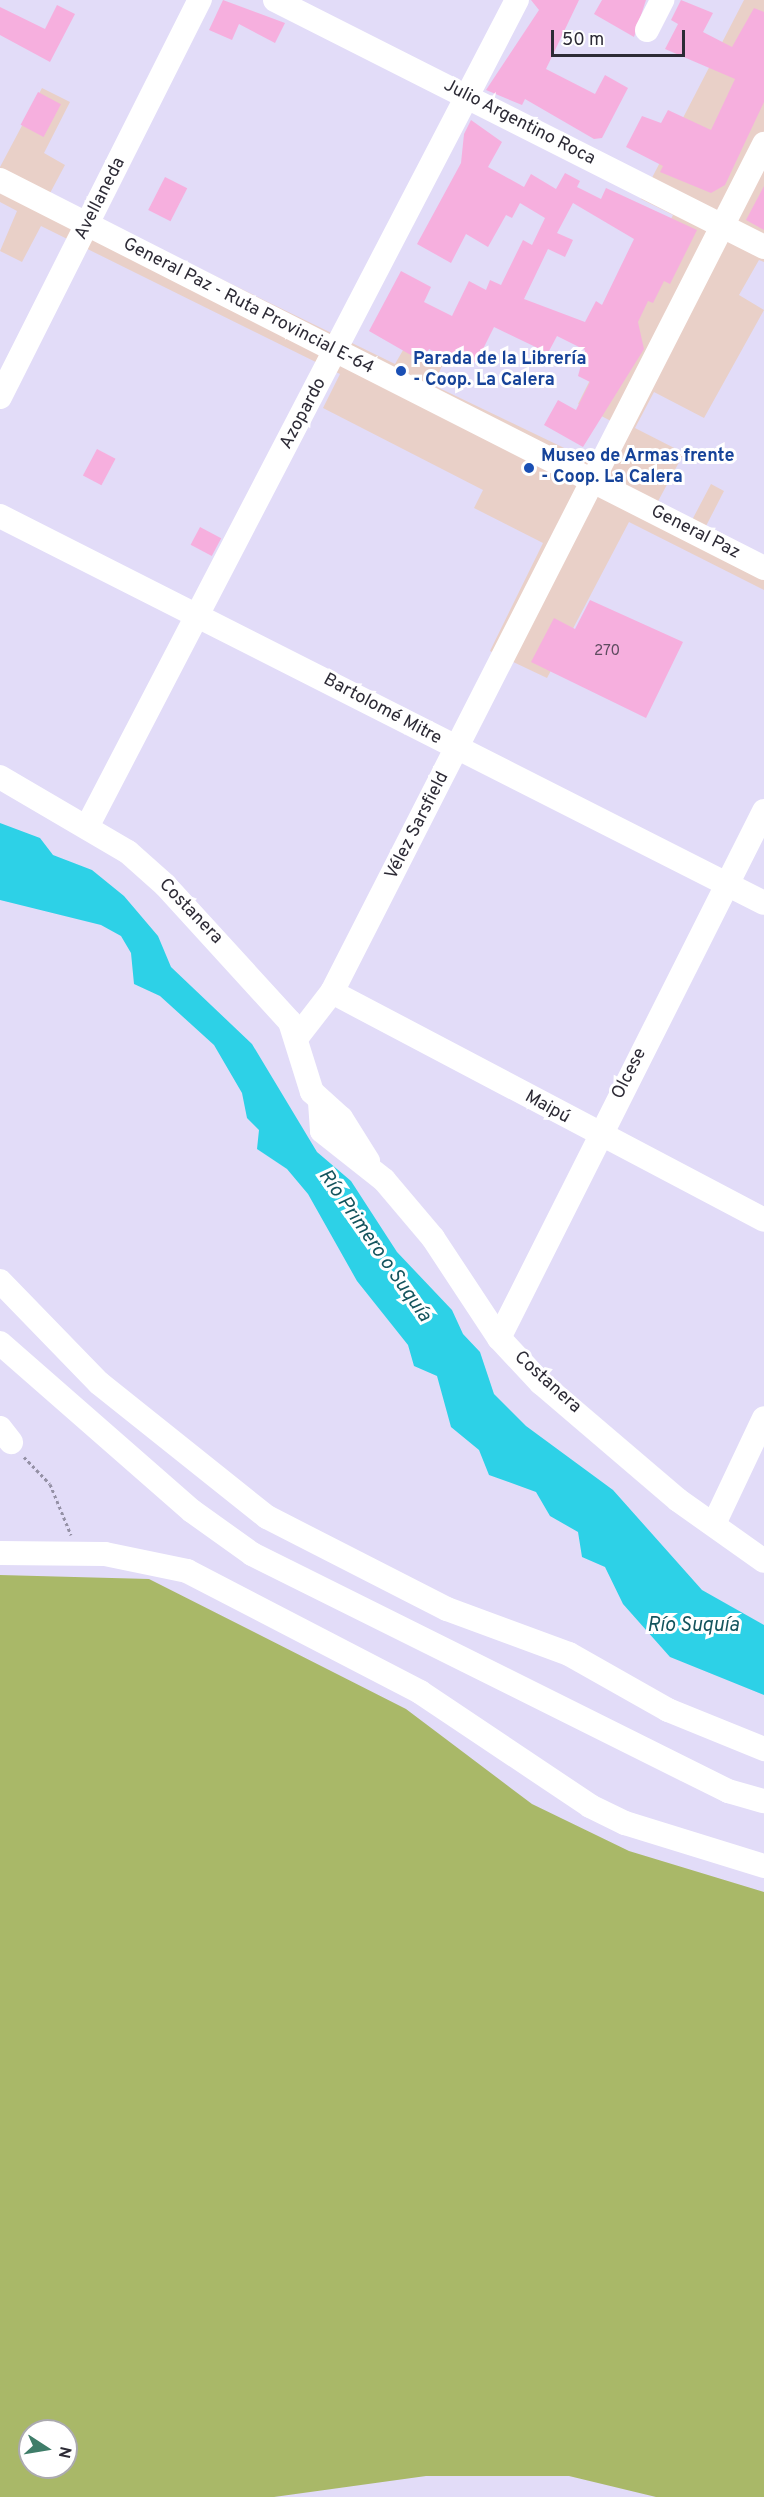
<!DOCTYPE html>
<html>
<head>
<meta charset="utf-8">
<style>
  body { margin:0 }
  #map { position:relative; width:764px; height:2497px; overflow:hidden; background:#e2dcf8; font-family:Overpass,sans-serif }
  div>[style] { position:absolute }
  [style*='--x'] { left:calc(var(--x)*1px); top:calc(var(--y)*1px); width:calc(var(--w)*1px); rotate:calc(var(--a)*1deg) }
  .commercial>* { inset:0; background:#e9d0c8 }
  .green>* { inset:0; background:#a9b868 }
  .water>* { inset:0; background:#2dd1e7 }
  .building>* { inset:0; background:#f6afde; transform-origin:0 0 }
  .path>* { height:3px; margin-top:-1.5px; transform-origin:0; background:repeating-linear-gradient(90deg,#9490a5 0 3px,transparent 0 6px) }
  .minor>* { height:24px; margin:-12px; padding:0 12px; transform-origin:12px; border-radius:12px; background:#fff }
  .dots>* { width:16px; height:16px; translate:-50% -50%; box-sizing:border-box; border:3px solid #fff; border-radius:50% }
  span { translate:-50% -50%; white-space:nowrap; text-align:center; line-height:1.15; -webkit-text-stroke:6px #fff; paint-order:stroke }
  .number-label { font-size:15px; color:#5f4c60 }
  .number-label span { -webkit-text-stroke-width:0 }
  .street-label { font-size:18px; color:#2d2b36 }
  .transit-label { font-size:18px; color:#164399; font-weight:700 }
  .left { translate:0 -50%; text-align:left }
  .water-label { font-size:20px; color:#14545d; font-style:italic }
  .north { position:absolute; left:18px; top:2419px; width:60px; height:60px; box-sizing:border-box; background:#fff; border:2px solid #abaaaf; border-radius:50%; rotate:102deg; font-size:16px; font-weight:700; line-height:24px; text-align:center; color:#2d2b36 }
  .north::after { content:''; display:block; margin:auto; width:21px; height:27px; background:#3f7d69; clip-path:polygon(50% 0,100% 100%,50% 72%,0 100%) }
  .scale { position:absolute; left:551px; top:30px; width:134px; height:27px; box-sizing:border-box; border:3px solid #2d2b36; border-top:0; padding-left:8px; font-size:18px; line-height:21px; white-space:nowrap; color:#2d2b36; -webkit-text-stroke:4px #fff; paint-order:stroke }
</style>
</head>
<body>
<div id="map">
  <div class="commercial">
    <div style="clip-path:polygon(744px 0,764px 0,764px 262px,759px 260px,739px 295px,764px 310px,704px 418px,654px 392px,635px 428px,684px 453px,656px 505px,691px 522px,711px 484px,724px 491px,705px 528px,764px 559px,764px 590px,629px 522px,547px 678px,490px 651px,543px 543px,474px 508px,483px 490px,323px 408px,340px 374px,41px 226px,22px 262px,0 251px,17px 211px,0 202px,0 167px,42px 88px,70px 102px,44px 153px,65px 165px,49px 195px,395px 364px,406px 345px,443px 364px,433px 385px,585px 458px,598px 448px,611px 421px,578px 404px,673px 215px,641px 199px)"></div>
  </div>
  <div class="green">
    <div style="clip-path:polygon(evenodd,0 1575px,149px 1579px,406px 1709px,532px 1804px,629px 1851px,764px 1892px,764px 2497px,656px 2497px,569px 2476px,426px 2476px,274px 2497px,0 2497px,0 1575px,30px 2431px,66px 2431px,66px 2467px,30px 2467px,30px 2431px)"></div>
  </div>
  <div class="water">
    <div style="clip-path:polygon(0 823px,40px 838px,53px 855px,92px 870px,124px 896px,158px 936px,171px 967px,252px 1044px,317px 1152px,351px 1181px,397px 1252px,452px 1310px,463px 1334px,480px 1352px,494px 1394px,526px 1426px,613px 1490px,702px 1590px,764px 1625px,764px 1695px,670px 1657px,623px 1604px,605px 1567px,582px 1557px,578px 1532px,550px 1516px,536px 1492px,489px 1475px,479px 1450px,451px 1427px,437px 1376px,414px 1366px,408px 1345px,357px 1281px,308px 1194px,287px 1169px,257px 1149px,259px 1130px,247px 1118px,242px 1093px,214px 1045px,160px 996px,134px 984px,131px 953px,121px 936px,101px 925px,0 900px)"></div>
  </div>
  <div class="building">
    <div style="clip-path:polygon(223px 0,285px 23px,275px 43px,239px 24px,232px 40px,209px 30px)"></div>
    <div style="clip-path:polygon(531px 0,579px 0,546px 69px,595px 94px,605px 75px,628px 88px,602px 138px,594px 139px,525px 99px,522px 105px,486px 90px,539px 10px)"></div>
    <div style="clip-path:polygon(602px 0,646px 0,634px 37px,594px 14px)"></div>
    <div style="clip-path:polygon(681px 0,713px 13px,703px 32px,732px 47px,754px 8px,764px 12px,764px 102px,725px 185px,711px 193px,660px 172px,663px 166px,626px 147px,642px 116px,661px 123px,668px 110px,711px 130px,735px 79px,665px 49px,678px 24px,671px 20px)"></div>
    <div style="clip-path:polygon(57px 5px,75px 14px,50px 62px,0 35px,0 7px,45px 29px)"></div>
    <div style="left:38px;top:92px;width:26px;height:37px;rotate:28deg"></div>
    <div style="clip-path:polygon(evenodd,471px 120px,502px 142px,488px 167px,524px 187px,531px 174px,556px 189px,565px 173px,580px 181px,577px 187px,601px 199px,606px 188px,697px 230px,670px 284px,664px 281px,653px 303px,648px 301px,638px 322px,644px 349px,583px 447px,544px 425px,558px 400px,576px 410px,590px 382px,578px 376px,585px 350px,557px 336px,548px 353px,494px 327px,477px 361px,464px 367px,429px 349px,423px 362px,369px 331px,401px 271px,431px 287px,424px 302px,452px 316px,469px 281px,486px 290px,490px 280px,501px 285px,523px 240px,532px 245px,545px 218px,520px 203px,512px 218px,506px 215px,488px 247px,466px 234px,451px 263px,417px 244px,461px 163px,464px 134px,471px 120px,573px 203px,634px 239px,602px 305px,596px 301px,585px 322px,524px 299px,548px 249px,565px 257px,573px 240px,557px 233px,573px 203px)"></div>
    <div style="left:165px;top:177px;width:25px;height:37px;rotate:27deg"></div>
    <div style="clip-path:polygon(764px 186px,764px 230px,746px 220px)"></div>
    <div style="left:97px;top:449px;width:21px;height:30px;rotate:28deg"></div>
    <div style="left:200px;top:527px;width:24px;height:20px;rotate:28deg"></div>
    <div style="clip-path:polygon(590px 600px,683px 642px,646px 718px,531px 662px,554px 618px,575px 629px)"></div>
  </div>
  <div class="path">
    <div style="--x:24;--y:1457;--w:37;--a:46"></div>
    <div style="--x:50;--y:1484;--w:55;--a:67.6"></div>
  </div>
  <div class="minor">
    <div style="--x:275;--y:0;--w:548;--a:26.8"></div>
    <div style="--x:647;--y:30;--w:34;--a:-63"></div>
    <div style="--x:0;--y:180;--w:857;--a:26.92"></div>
    <div style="--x:0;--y:397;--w:445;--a:-63.3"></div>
    <div style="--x:0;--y:516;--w:856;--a:26.86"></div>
    <div style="--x:0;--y:777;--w:148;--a:30.4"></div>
    <div style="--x:128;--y:852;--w:50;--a:41.7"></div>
    <div style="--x:165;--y:885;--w:185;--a:47.6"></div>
    <div style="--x:290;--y:1022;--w:73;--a:72.6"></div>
    <div style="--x:312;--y:1092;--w:39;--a:42"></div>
    <div style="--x:341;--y:1118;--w:51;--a:57.9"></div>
    <div style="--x:87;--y:827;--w:932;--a:-62.53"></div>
    <div style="--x:332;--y:992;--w:488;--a:27.8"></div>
    <div style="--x:298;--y:1036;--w:56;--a:-52.3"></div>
    <div style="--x:332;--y:992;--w:952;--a:-63"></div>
    <div style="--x:320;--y:1102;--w:29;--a:86"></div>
    <div style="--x:322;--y:1131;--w:79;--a:38.3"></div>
    <div style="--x:384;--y:1180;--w:76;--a:49.8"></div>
    <div style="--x:433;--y:1238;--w:120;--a:56.6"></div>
    <div style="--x:499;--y:1338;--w:62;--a:47"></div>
    <div style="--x:541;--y:1383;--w:180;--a:40.5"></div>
    <div style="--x:678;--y:1500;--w:105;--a:35.3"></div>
    <div style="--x:0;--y:1281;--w:142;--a:45.9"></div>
    <div style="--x:99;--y:1383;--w:215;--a:38.6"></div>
    <div style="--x:267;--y:1517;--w:202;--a:27.1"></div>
    <div style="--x:447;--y:1609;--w:130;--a:20.2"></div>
    <div style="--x:569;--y:1654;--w:114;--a:29.5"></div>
    <div style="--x:668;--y:1710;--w:104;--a:22.1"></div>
    <div style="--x:499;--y:1338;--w:590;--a:-63.3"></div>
    <div style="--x:0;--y:1343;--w:255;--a:41.2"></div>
    <div style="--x:192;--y:1511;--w:74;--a:35.6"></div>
    <div style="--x:252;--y:1554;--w:532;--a:26.47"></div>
    <div style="--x:728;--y:1791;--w:37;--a:16"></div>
    <div style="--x:0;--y:1428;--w:18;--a:52"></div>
    <div style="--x:714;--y:1524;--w:117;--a:-64.7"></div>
    <div style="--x:0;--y:1553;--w:105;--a:0.5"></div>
    <div style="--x:105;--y:1554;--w:84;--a:11.7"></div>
    <div style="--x:187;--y:1571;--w:263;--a:27.4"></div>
    <div style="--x:420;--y:1692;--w:205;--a:33.8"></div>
    <div style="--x:590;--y:1806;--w:39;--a:26"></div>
    <div style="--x:625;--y:1823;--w:145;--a:17.2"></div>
  </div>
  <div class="dots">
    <div style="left:401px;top:371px;background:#1a4fb4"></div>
    <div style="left:529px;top:468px;background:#1a4fb4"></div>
  </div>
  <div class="number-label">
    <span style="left:607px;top:652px">270</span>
  </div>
  <div class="street-label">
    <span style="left:519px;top:123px;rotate:27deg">Julio Argentino Roca</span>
    <span style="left:101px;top:199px;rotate:-63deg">Avellaneda</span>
    <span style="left:248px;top:307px;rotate:27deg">General Paz - Ruta Provincial E-64</span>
    <span style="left:304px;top:414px;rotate:-62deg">Azopardo</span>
    <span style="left:695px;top:533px;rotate:27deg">General Paz</span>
    <span style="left:382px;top:710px;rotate:28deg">Bartolomé Mitre</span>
    <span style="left:418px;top:826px;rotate:-63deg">Vélez Sarsfield</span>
    <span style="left:190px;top:912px;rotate:46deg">Costanera</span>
    <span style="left:630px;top:1074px;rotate:-63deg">Olcese</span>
    <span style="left:547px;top:1108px;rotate:29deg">Maipú</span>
    <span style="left:547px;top:1383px;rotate:42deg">Costanera</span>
  </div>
  <div class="transit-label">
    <span class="left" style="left:413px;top:371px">Parada de la Librería<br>- Coop. La Calera</span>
    <span class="left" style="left:541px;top:468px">Museo de Armas frente<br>- Coop. La Calera</span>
  </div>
  <div class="water-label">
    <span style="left:374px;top:1246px;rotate:55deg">Río Primero o Suquía</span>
    <span style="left:693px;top:1626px">Río Suquía</span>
  </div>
  <div class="north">N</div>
  <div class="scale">50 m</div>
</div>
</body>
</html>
